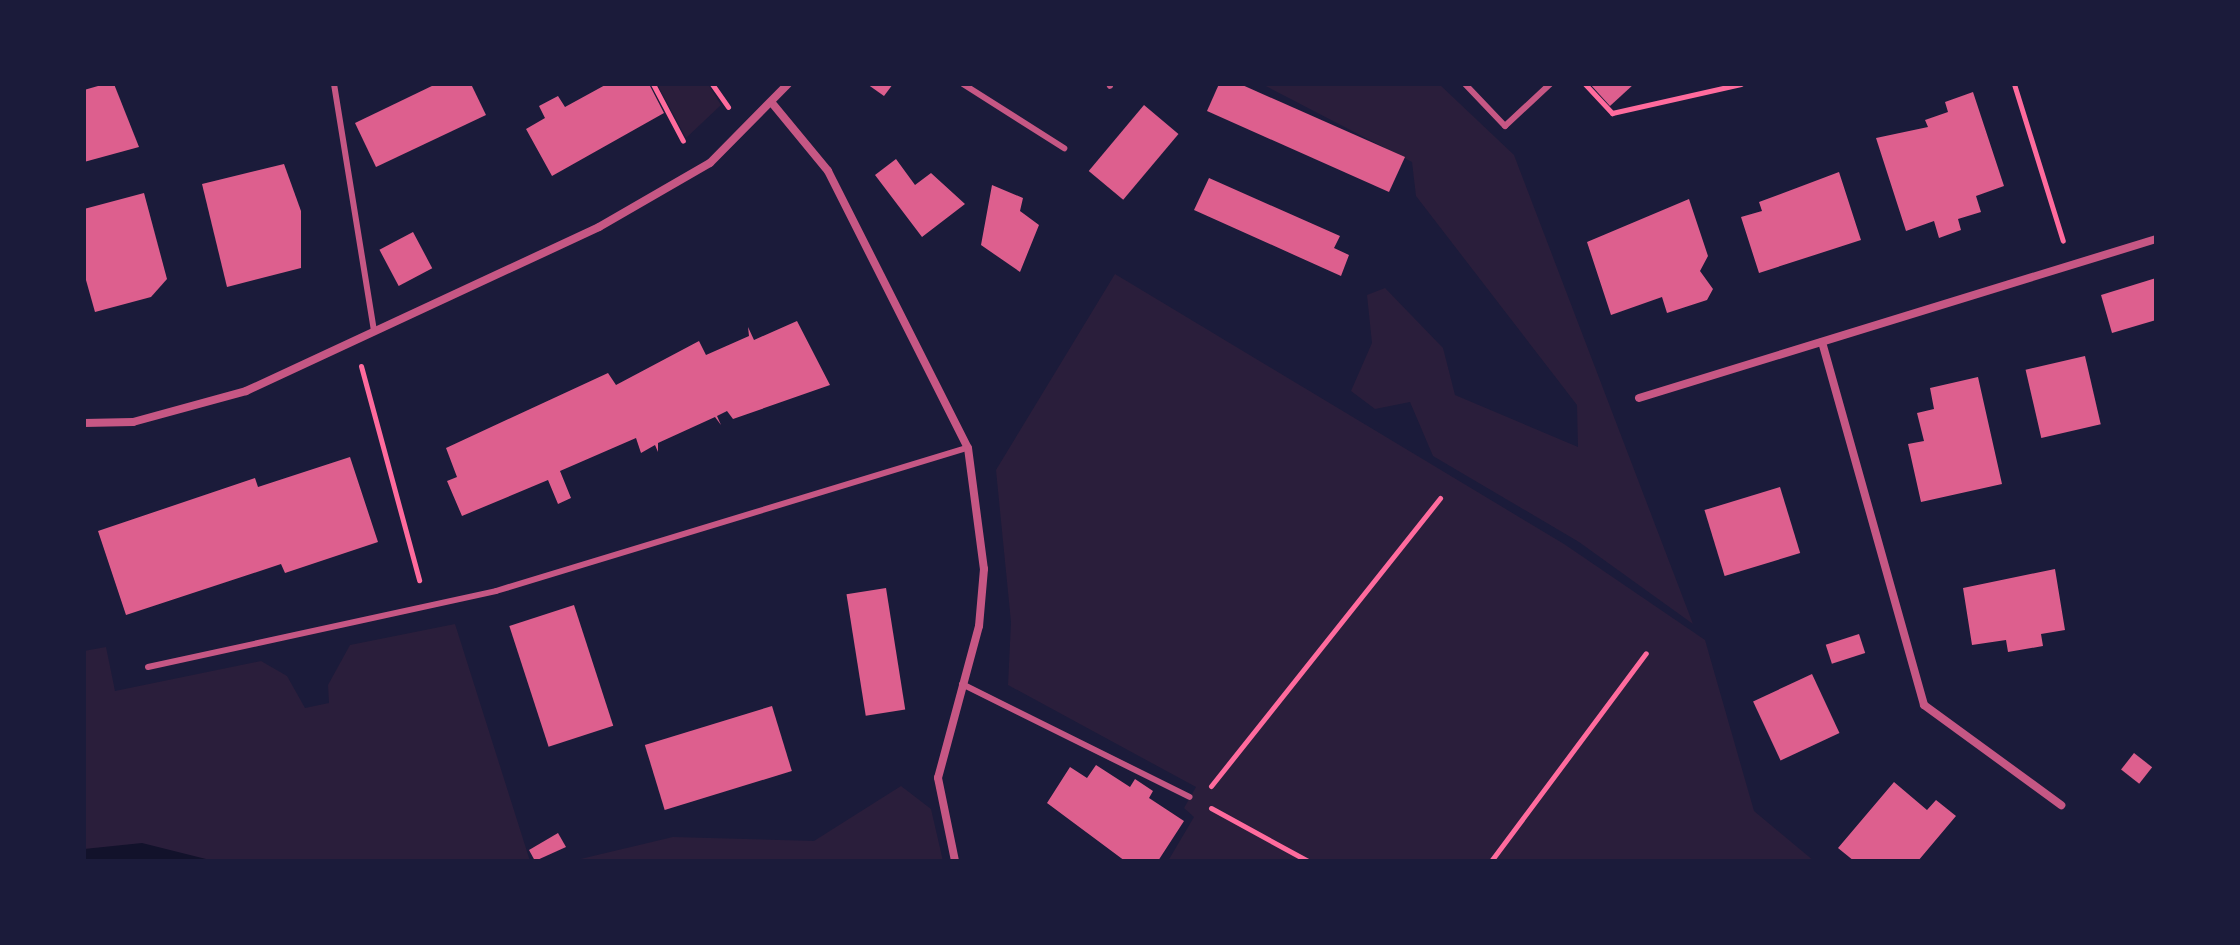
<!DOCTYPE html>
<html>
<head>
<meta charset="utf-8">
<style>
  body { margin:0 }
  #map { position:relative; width:2240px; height:945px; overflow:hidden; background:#1b1b3a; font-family:Georgia,serif }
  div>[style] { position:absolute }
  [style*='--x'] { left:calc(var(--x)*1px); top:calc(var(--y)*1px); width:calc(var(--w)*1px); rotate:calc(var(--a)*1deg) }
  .green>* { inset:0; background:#2a1e3b }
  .water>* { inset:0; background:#12122b }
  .building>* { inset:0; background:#dd5f8e; transform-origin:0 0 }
  .path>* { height:5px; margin:-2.5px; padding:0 2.5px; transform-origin:2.5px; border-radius:2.5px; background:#ff6b9d }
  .service>* { height:6px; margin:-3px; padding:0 3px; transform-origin:3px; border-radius:3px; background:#c65784 }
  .minor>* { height:8px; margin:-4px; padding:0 4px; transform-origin:4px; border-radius:4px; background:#c65784 }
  span { translate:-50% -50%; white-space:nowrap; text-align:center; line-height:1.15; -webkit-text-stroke:8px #1b1b3a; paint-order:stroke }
  .frame { position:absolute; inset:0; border:86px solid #1b1b3a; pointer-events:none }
</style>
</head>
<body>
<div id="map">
  <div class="green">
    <div style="clip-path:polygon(657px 84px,708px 84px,721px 105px,686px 138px)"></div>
    <div style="clip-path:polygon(1262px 84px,1439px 84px,1514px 155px,1693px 624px,1579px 542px,1433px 456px,1410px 402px,1375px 409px,1351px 391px,1372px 343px,1367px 295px,1385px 288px,1443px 348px,1455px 395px,1578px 447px,1577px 405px,1416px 196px,1412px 162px)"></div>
    <div style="clip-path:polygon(1115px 274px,1564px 544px,1705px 640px,1754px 811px,1814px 861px,1168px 861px,1194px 817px,1184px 808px,1196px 787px,1008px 685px,1011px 622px,996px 470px)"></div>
    <div style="clip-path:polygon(455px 624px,530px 861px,84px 861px,84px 651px,106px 647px,115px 691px,261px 661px,287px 676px,305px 708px,329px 703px,328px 685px,350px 645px)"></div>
    <div style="clip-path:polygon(901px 786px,931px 809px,943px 861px,572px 861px,673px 837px,814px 841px)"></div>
  </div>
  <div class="water">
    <div style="clip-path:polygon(142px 843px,214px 861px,84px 861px,84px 849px)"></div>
  </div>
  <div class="building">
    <div style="clip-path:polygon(105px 84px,114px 84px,139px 147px,84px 162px,84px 90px)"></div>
    <div style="clip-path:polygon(436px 84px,471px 84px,486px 115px,376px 167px,355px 123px)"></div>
    <div style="clip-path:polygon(607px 84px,649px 84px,664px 113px,552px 176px,526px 129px,545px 118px,539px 106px,558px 96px,565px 107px)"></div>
    <div style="clip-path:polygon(867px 84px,893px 84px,884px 96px)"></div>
    <div style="clip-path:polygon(1219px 84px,1240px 84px,1405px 157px,1389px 192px,1207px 111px)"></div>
    <div style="clip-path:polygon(1590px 84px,1634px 84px,1610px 106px)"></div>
    <div style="clip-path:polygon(1973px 92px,2004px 186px,1976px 196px,1981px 212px,1958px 219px,1961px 230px,1939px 238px,1934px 221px,1906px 231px,1876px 138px,1928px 127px,1925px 120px,1948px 112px,1945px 102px)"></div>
    <div style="left:1144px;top:105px;width:45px;height:86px;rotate:40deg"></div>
    <div style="clip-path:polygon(896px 159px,915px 185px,931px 173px,965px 204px,922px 237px,875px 175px)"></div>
    <div style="clip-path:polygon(284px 164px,301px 211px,301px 268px,227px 287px,202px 184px)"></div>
    <div style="clip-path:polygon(1839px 172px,1861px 240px,1759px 273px,1741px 217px,1762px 211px,1759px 202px)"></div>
    <div style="clip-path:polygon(1209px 178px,1340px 236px,1334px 248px,1349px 255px,1341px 276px,1194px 210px)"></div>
    <div style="clip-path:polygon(992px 185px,1023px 198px,1020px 211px,1039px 225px,1020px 272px,981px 245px)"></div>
    <div style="clip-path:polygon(144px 193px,167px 279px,151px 297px,95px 312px,84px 273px,84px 209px)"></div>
    <div style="clip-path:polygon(1689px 199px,1708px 256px,1700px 271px,1713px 289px,1707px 300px,1667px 313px,1662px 297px,1611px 315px,1587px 242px)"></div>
    <div style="left:413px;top:232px;width:41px;height:38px;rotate:62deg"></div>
    <div style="clip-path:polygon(2156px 278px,2156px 320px,2112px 333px,2101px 295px)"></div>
    <div style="clip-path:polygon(797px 321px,830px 385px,733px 419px,727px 411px,717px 416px,721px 425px,715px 417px,658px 443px,658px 452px,655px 445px,641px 453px,636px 438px,560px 471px,571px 498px,558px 504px,548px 480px,462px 516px,447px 481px,457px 477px,446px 448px,608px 373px,616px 385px,699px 341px,706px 355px,749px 336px,748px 327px,754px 340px)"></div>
    <div style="left:2085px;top:356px;width:70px;height:61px;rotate:77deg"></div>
    <div style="clip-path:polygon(1978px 377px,2002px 484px,1921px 502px,1908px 444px,1924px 441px,1917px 413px,1934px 409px,1930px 388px)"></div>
    <div style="clip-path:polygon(350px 457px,378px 542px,285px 573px,281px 564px,126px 615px,98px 531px,255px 478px,258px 487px)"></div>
    <div style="left:1780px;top:487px;width:69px;height:79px;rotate:73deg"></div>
    <div style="clip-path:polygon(2055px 569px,2065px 630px,2041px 634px,2043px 646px,2008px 652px,2006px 640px,1972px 645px,1963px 588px)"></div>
    <div style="left:886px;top:588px;width:123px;height:40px;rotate:81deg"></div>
    <div style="left:574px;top:605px;width:127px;height:68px;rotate:72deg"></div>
    <div style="left:1859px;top:634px;width:20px;height:35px;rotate:72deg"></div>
    <div style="left:1812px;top:674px;width:65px;height:65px;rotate:65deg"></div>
    <div style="left:772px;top:706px;width:68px;height:133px;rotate:73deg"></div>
    <div style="left:2134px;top:753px;width:23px;height:21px;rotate:38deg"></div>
    <div style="clip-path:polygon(1096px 765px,1130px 787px,1135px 779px,1153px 791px,1149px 798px,1184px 821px,1158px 861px,1125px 861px,1047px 803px,1070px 767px,1087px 778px)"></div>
    <div style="clip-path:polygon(1894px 782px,1927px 810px,1936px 800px,1956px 816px,1918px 861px,1854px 861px,1838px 848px)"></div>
    <div style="clip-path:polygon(558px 833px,566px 847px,535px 861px,529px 850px)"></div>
  </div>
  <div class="path">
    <div style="--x:653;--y:84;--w:64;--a:62.2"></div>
    <div style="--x:712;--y:84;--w:28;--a:55"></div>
    <div style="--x:1585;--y:84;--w:40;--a:47"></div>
    <div style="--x:1612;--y:113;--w:132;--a:-12.7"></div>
    <div style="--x:2014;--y:84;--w:164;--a:72.7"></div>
    <div style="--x:361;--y:366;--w:222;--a:74.8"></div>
    <div style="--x:1211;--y:786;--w:368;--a:-51.5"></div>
    <div style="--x:1211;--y:808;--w:111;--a:28.7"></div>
    <div style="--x:1491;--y:861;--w:259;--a:-53.3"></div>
  </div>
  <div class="service">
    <div style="--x:334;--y:84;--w:250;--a:80.8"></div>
    <div style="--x:963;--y:84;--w:120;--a:32.4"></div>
    <div style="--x:1109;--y:84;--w:2;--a:63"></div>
    <div style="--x:1465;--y:84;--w:58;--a:46.4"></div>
    <div style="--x:1505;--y:126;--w:62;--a:-43"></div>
    <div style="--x:148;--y:667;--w:356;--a:-12.3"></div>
    <div style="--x:496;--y:591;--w:493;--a:-16.9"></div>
    <div style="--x:962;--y:684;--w:254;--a:26.4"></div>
  </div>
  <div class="minor">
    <div style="--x:772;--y:103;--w:88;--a:50.5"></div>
    <div style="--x:828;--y:171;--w:310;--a:63.2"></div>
    <div style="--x:968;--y:448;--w:122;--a:82.5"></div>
    <div style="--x:984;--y:569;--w:57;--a:95"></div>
    <div style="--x:979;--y:626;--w:157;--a:105.1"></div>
    <div style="--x:938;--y:778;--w:85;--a:78.4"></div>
    <div style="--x:1822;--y:342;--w:377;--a:74.3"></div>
    <div style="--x:1924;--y:705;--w:170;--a:36.1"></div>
    <div style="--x:1639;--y:398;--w:541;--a:-17.09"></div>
    <div style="--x:84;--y:423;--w:49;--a:-1.2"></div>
    <div style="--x:133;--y:422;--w:117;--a:-15.3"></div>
    <div style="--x:246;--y:391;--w:389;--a:-24.9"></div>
    <div style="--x:599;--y:227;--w:128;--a:-30"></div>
    <div style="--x:710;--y:163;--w:111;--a:-45.4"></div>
  </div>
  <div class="frame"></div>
</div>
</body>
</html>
